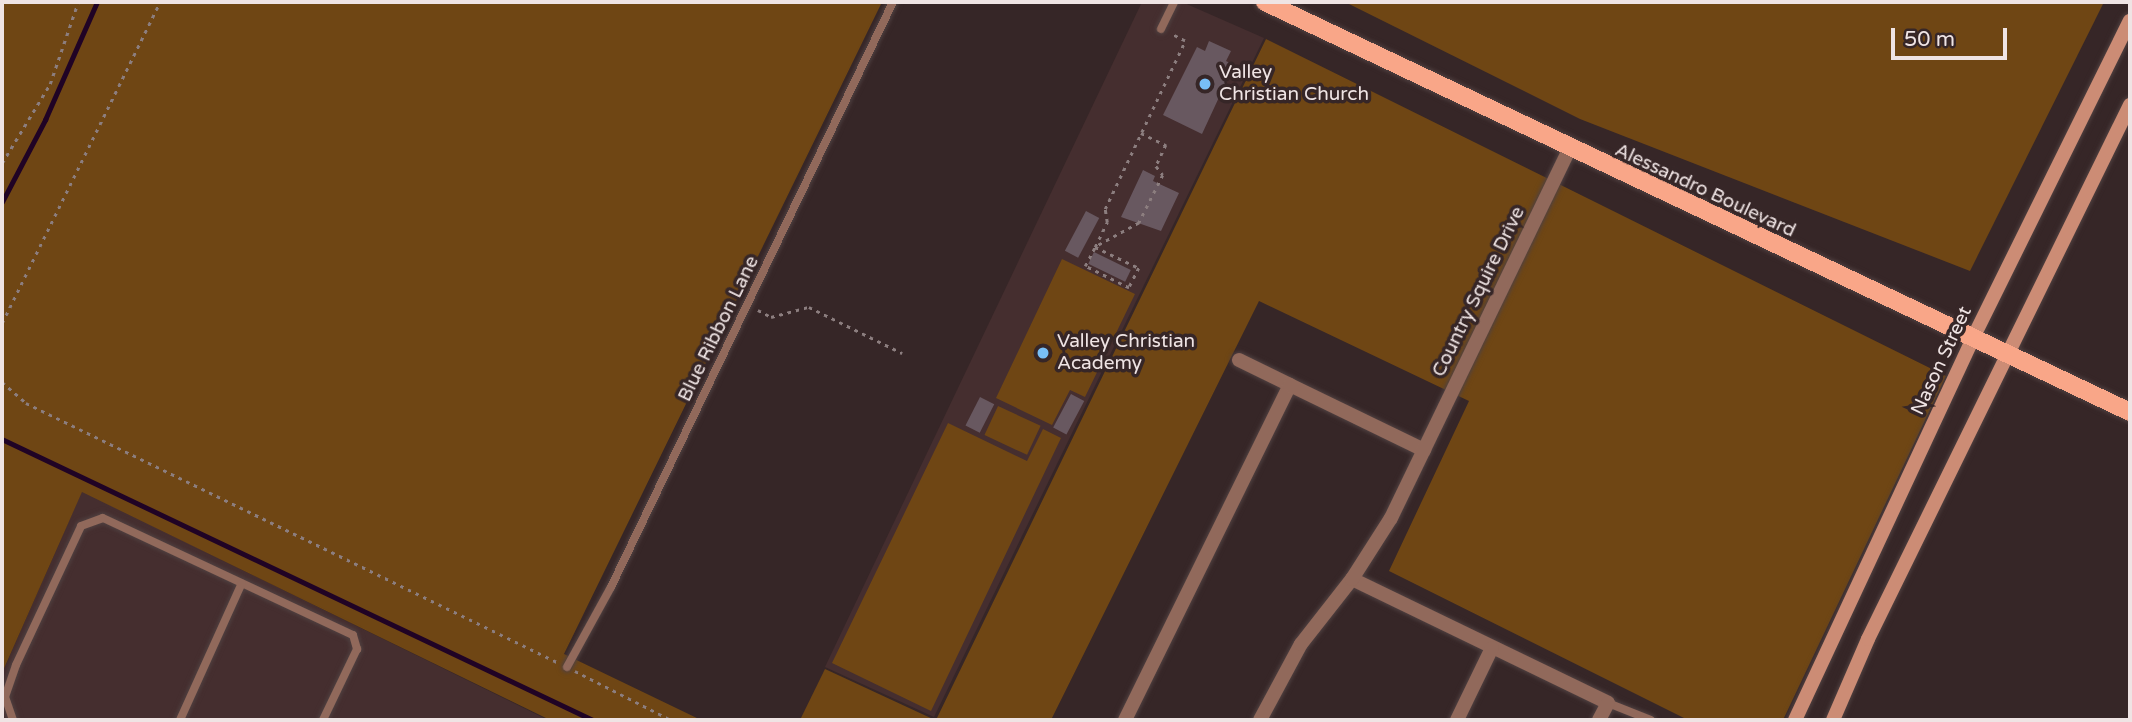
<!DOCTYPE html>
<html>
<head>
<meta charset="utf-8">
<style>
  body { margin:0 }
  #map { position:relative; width:2132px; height:722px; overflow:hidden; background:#362627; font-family:"Varela Round",sans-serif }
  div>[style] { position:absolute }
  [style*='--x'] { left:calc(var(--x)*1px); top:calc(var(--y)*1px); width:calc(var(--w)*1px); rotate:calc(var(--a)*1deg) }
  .built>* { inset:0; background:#452e2f }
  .green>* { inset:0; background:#6f4614; transform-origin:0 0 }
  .stream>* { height:4.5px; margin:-2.25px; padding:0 2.25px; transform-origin:2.25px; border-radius:2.25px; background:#200325 }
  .building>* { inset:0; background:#685860; transform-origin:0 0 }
  .path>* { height:2.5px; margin-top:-1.25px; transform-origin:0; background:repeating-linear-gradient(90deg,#8c7e7f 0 3.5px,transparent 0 8.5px) }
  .roads { filter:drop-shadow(0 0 2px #504141) drop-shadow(0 0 2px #504141) }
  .service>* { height:8px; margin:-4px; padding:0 4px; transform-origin:4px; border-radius:4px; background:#91695b }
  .minor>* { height:14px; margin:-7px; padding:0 7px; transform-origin:7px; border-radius:7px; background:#91695b }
  .secondary>* { height:14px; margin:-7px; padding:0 7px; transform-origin:7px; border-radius:7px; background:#cc8c75 }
  .primary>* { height:18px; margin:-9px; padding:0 9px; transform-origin:9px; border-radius:9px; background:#f9a688 }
  .dots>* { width:19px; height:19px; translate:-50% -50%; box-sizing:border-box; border:4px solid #362627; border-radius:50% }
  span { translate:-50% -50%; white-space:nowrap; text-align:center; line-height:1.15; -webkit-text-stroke:7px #362627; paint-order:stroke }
  .poi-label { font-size:19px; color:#efe4e4 }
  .left { translate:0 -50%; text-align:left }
  .street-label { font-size:19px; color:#efe4e4 }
  .frame { position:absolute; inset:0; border:4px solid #efe4e4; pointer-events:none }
  .scale { position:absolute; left:1891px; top:28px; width:116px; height:32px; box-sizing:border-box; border:4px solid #efe4e4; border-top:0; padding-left:9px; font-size:21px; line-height:24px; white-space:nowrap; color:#efe4e4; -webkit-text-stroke:5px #362627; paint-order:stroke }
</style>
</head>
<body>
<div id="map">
  <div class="built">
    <div style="clip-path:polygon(1142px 2px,1182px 2px,1264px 38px,934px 717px,825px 667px)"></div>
    <div style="clip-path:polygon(82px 491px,548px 720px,2px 720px,2px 673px)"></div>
  </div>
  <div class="green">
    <div style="clip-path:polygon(2px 2px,882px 2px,564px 654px,701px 720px,550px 720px,82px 492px,2px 673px)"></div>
    <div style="clip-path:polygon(1345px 2px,2104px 2px,1970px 271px,1580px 119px)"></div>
    <div style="clip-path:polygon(1266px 39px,1946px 376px,1783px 720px,1688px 720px,1389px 571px,1469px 401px,1259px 301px,1051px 720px,936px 720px)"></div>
    <div style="clip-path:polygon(1062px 259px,1135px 294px,1085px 397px,1070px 390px,1052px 425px,996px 398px)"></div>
    <div style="left:998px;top:406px;width:47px;height:32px;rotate:25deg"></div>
    <div style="clip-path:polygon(948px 423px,1027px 461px,1043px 429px,1061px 438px,931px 711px,832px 663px)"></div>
    <div style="clip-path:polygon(825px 669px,935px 720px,800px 720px)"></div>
  </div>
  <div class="stream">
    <div style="--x:2;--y:202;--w:93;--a:-62.3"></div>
    <div style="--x:45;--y:120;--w:129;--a:-66.2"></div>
    <div style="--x:2;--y:439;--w:654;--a:25.43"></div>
  </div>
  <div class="building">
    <div style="clip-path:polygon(1209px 41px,1231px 51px,1226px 61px,1234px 65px,1202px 134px,1163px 115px,1197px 47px,1205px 51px)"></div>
    <div style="clip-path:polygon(1143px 170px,1155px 176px,1153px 181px,1179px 193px,1161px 231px,1121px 217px)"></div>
    <div style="left:1086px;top:211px;width:15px;height:45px;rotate:28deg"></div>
    <div style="left:1094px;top:252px;width:41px;height:13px;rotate:26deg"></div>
    <div style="left:1071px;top:394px;width:15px;height:38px;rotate:28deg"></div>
    <div style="left:980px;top:397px;width:16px;height:32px;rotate:27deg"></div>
  </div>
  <div class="path">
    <div style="--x:1141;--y:133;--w:28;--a:26"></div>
    <div style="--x:1166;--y:145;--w:23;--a:115"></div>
    <div style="--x:1156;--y:166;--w:11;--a:52"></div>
    <div style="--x:1163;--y:175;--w:54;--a:116.6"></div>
    <div style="--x:1139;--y:223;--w:50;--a:151.4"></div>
    <div style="--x:1095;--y:247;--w:49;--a:25.5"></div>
    <div style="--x:1139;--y:268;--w:22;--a:117"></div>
    <div style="--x:1129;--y:288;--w:49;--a:-153.4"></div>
    <div style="--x:1085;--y:266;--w:21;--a:-62"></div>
    <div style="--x:1095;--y:247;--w:28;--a:-64"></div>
    <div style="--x:1107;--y:222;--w:13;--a:-99"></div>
    <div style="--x:1105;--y:209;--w:186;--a:-64.5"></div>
    <div style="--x:1185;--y:41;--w:16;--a:-153"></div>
    <div style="--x:2;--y:163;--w:92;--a:-58.7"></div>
    <div style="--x:50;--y:84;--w:87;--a:-71.1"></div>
    <div style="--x:758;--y:310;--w:15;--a:28"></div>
    <div style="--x:771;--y:317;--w:39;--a:-15"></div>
    <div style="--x:809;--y:307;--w:104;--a:26.3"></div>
    <div style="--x:2;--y:323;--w:358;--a:-63.8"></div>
    <div style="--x:2;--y:382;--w:32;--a:41"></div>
    <div style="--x:26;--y:403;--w:591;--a:26"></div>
    <div style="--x:575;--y:671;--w:108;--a:27"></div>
  </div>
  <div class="roads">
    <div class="service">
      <div style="--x:1161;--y:29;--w:30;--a:-64"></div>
      <div style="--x:567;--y:667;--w:91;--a:-61.2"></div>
      <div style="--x:611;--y:587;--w:649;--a:-64.26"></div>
      <div style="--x:1608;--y:703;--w:46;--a:21.6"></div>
      <div style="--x:13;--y:720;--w:24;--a:-109"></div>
      <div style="--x:5;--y:697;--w:34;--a:-71"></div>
      <div style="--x:16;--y:665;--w:153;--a:-64.9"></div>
      <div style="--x:81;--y:526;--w:23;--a:-20"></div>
      <div style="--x:103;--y:518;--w:276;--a:25.1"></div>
      <div style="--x:353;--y:635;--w:15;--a:74"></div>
      <div style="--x:357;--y:649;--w:79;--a:115.6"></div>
      <div style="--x:180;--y:720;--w:150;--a:-65.7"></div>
    </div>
    <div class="minor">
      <div style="--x:1239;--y:360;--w:57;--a:26.1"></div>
      <div style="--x:1352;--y:579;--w:284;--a:25.8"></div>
      <div style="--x:1608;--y:703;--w:19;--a:118"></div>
      <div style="--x:1125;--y:720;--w:373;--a:-63.8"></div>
      <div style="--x:1290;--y:385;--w:149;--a:25.9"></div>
      <div style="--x:1260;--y:720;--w:86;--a:-61.7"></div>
      <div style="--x:1301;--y:644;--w:83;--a:-51.9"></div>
      <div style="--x:1352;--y:579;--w:72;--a:-57.4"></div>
      <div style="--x:1391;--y:518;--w:409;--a:-64.2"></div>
      <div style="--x:1457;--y:720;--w:80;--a:-64.1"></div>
    </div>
    <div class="secondary">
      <div style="--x:1795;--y:720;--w:419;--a:-65"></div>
      <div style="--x:1972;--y:340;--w:356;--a:-63.7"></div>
      <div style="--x:1833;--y:720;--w:88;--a:-66.6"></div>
      <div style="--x:1868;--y:639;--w:595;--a:-63.87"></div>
    </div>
    <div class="primary">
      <div style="--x:1265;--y:2;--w:957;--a:25.36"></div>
    </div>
  </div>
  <div class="dots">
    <div style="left:1205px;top:84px;background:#78bff7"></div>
    <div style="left:1043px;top:353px;background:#78bff7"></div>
  </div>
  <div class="poi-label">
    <span class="left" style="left:1219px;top:84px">Valley<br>Christian Church</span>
    <span class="left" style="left:1057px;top:353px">Valley Christian<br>Academy</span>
  </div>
  <div class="street-label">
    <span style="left:1705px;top:191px;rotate:25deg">Alessandro Boulevard</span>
    <span style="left:1479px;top:292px;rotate:-64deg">Country Squire Drive</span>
    <span style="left:719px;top:329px;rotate:-64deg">Blue Ribbon Lane</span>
    <span style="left:1942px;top:361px;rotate:-65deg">Nason Street</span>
  </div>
  <div class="frame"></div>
  <div class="scale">50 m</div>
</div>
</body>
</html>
